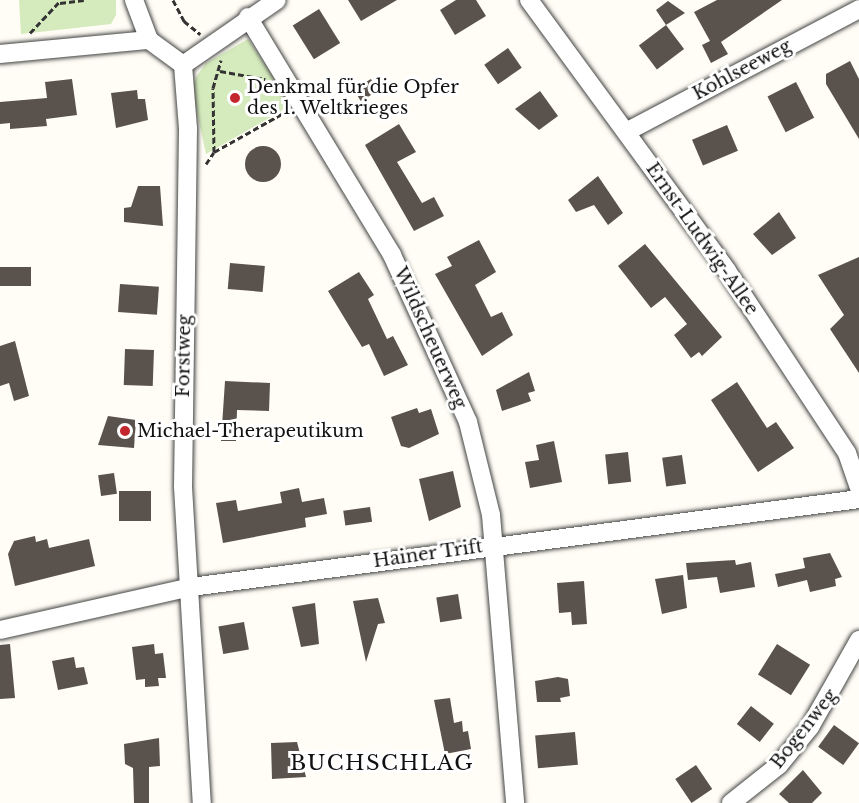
<!DOCTYPE html>
<html>
<head>
<meta charset="utf-8">
<style>
  body { margin:0 }
  #map { position:relative; width:859px; height:803px; overflow:hidden; background:#fffdf5; font-family:"Libre Baskerville",serif }
  div>[style] { position:absolute }
  [style*='--x'] { left:calc(var(--x)*1px); top:calc(var(--y)*1px); width:calc(var(--w)*1px); rotate:calc(var(--a)*1deg) }
  .green>* { inset:0; background:#d5ebbd }
  .building>* { inset:0; background:#5a524d; transform-origin:0 0 }
  .round { border-radius:50% }
  .path>* { height:3px; margin-top:-1.5px; transform-origin:0; background:repeating-linear-gradient(90deg,#333 0 6px,transparent 0 9px) }
  .roads { filter:drop-shadow(0 0 2px #444) drop-shadow(0 0 2px #444) }
  .street>* { height:18px; margin:-9px; padding:0 9px; transform-origin:9px; border-radius:9px; background:#fff }
  .dots>* { width:16px; height:16px; translate:-50% -50%; box-sizing:border-box; border:3px solid #fff; border-radius:50% }
  span { translate:-50% -50%; white-space:nowrap; text-align:center; line-height:1.15; -webkit-text-stroke:6px #fff; paint-order:stroke }
  .street-label { font-size:18px; color:#111 }
  .poi-label { font-size:18px; color:#111 }
  .left { translate:0 -50%; text-align:left }
  .quarter-label { font-size:21px; color:#111; letter-spacing:1.5px }
</style>
</head>
<body>
<div id="map">
  <div class="green">
    <div style="clip-path:polygon(19px 0,116px 0,116px 15px,111px 24px,21px 34px)"></div>
    <div style="clip-path:polygon(248px 39px,292px 105px,206px 154px,192px 89px,196px 77px,206px 63px)"></div>
  </div>
  <div class="building">
    <div style="clip-path:polygon(348px 0,397px 0,361px 21px)"></div>
    <div style="clip-path:polygon(456px 0,476px 0,486px 16px,455px 35px,440px 10px)"></div>
    <div style="clip-path:polygon(717px 0,782px 0,721px 42px,728px 54px,711px 63px,702px 45px,710px 41px,694px 12px)"></div>
    <div style="clip-path:polygon(668px 1px,685px 13px,666px 25px,656px 10px)"></div>
    <div style="left:319px;top:9px;width:40px;height:31px;rotate:58deg"></div>
    <div style="left:666px;top:25px;width:30px;height:34px;rotate:53deg"></div>
    <div style="left:508px;top:48px;width:24px;height:29px;rotate:55deg"></div>
    <div style="clip-path:polygon(850px 61px,859px 79px,859px 139px,826px 84px,826px 74px)"></div>
    <div style="clip-path:polygon(72px 79px,77px 115px,46px 119px,47px 126px,10px 129px,10px 123px,0 124px,0 102px,47px 98px,45px 82px)"></div>
    <div style="left:371px;top:79px;width:14px;height:20px;rotate:60deg"></div>
    <div style="left:796px;top:82px;width:40px;height:32px;rotate:63deg"></div>
    <div style="clip-path:polygon(137px 90px,138px 99px,145px 99px,148px 120px,116px 128px,111px 93px)"></div>
    <div style="clip-path:polygon(540px 91px,558px 116px,539px 130px,515px 109px)"></div>
    <div style="clip-path:polygon(399px 124px,416px 152px,397px 162px,422px 203px,434px 197px,444px 216px,414px 231px,365px 145px)"></div>
    <div style="left:727px;top:125px;width:28px;height:38px;rotate:67deg"></div>
    <div class="round" style="left:245px;top:146px;width:36px;height:36px"></div>
    <div style="clip-path:polygon(598px 176px,623px 213px,608px 225px,594px 205px,576px 212px,568px 200px)"></div>
    <div style="clip-path:polygon(138px 186px,160px 186px,163px 226px,124px 222px,124px 208px,131px 207px)"></div>
    <div style="clip-path:polygon(779px 212px,796px 238px,772px 255px,753px 234px)"></div>
    <div style="clip-path:polygon(479px 240px,496px 272px,475px 285px,491px 317px,502px 312px,513px 335px,482px 356px,435px 274px,452px 266px,447px 257px)"></div>
    <div style="clip-path:polygon(645px 244px,722px 337px,702px 356px,699px 352px,691px 358px,674px 335px,687px 324px,665px 297px,651px 308px,618px 266px)"></div>
    <div style="clip-path:polygon(859px 257px,859px 373px,830px 329px,844px 315px,818px 275px)"></div>
    <div style="left:230px;top:263px;width:35px;height:26px;rotate:5deg"></div>
    <div style="left:0;top:267px;width:31px;height:19px"></div>
    <div style="clip-path:polygon(359px 272px,374px 295px,368px 299px,387px 339px,393px 336px,408px 365px,384px 376px,369px 344px,362px 347px,328px 291px)"></div>
    <div style="left:120px;top:284px;width:39px;height:28px;rotate:4deg"></div>
    <div style="clip-path:polygon(15px 341px,29px 396px,14px 401px,9px 383px,0 386px,0 346px)"></div>
    <div style="left:125px;top:349px;width:29px;height:36px;rotate:2deg"></div>
    <div style="clip-path:polygon(529px 372px,535px 391px,528px 393px,531px 401px,502px 411px,496px 390px)"></div>
    <div style="clip-path:polygon(225px 381px,270px 383px,269px 411px,237px 410px,236px 441px,221px 441px)"></div>
    <div style="clip-path:polygon(737px 382px,767px 428px,776px 422px,794px 448px,758px 472px,711px 400px)"></div>
    <div style="clip-path:polygon(417px 408px,419px 413px,431px 409px,439px 434px,409px 448px,401px 446px,391px 417px)"></div>
    <div style="clip-path:polygon(108px 416px,136px 420px,134px 448px,98px 445px)"></div>
    <div style="clip-path:polygon(554px 441px,562px 482px,530px 488px,525px 462px,539px 460px,536px 445px)"></div>
    <div style="left:628px;top:452px;width:30px;height:23px;rotate:84deg"></div>
    <div style="left:682px;top:455px;width:29px;height:20px;rotate:82deg"></div>
    <div style="clip-path:polygon(453px 471px,461px 507px,429px 521px,419px 479px)"></div>
    <div style="left:114px;top:473px;width:21px;height:16px;rotate:82deg"></div>
    <div style="clip-path:polygon(299px 488px,302px 502px,324px 498px,327px 514px,305px 518px,306px 527px,223px 543px,216px 503px,236px 500px,238px 511px,282px 503px,280px 492px)"></div>
    <div style="left:119px;top:491px;width:32px;height:30px"></div>
    <div style="left:370px;top:507px;width:15px;height:27px;rotate:82deg"></div>
    <div style="clip-path:polygon(35px 536px,36px 542px,47px 539px,49px 548px,89px 539px,95px 566px,15px 586px,8px 554px,14px 541px)"></div>
    <div style="clip-path:polygon(830px 553px,842px 577px,835px 579px,836px 586px,810px 592px,807px 580px,778px 587px,775px 574px,805px 568px,803px 558px)"></div>
    <div style="clip-path:polygon(735px 560px,736px 565px,751px 562px,755px 587px,720px 593px,717px 577px,688px 580px,686px 563px)"></div>
    <div style="clip-path:polygon(683px 575px,687px 608px,662px 614px,655px 579px)"></div>
    <div style="clip-path:polygon(584px 581px,587px 624px,572px 625px,571px 612px,559px 613px,557px 583px)"></div>
    <div style="left:458px;top:594px;width:25px;height:22px;rotate:81deg"></div>
    <div style="clip-path:polygon(378px 598px,385px 623px,378px 624px,366px 662px,353px 601px)"></div>
    <div style="clip-path:polygon(315px 603px,319px 644px,301px 647px,292px 607px)"></div>
    <div style="left:244px;top:622px;width:28px;height:26px;rotate:80deg"></div>
    <div style="clip-path:polygon(10px 644px,15px 698px,0 699px,0 645px)"></div>
    <div style="clip-path:polygon(154px 644px,155px 654px,163px 653px,166px 678px,158px 678px,159px 686px,145px 687px,145px 679px,136px 680px,132px 647px)"></div>
    <div style="left:777px;top:644px;width:39px;height:36px;rotate:32deg"></div>
    <div style="clip-path:polygon(74px 657px,76px 668px,84px 667px,88px 684px,58px 690px,52px 661px)"></div>
    <div style="clip-path:polygon(558px 677px,568px 679px,570px 696px,560px 698px,561px 702px,537px 702px,535px 681px)"></div>
    <div style="clip-path:polygon(450px 698px,454px 723px,462px 721px,463px 732px,468px 731px,471px 749px,445px 754px,434px 700px)"></div>
    <div style="left:751px;top:706px;width:29px;height:23px;rotate:38deg"></div>
    <div style="left:834px;top:725px;width:31px;height:27px;rotate:36deg"></div>
    <div style="left:575px;top:732px;width:33px;height:40px;rotate:85deg"></div>
    <div style="clip-path:polygon(159px 738px,160px 766px,149px 767px,149px 803px,134px 803px,133px 768px,125px 764px,124px 744px)"></div>
    <div style="clip-path:polygon(297px 742px,306px 777px,272px 779px,271px 743px)"></div>
    <div style="left:696px;top:765px;width:29px;height:25px;rotate:56deg"></div>
    <div style="clip-path:polygon(803px 770px,822px 793px,812px 803px,789px 803px,779px 794px)"></div>
  </div>
  <div class="path">
    <div style="--x:173;--y:0;--w:24;--a:62"></div>
    <div style="--x:184;--y:21;--w:21;--a:39"></div>
    <div style="--x:60;--y:3;--w:24;--a:-7"></div>
    <div style="--x:30;--y:33;--w:45;--a:-46.8"></div>
    <div style="--x:220;--y:71;--w:46;--a:10.1"></div>
    <div style="--x:214;--y:152;--w:64;--a:-90.9"></div>
    <div style="--x:213;--y:88;--w:29;--a:-74"></div>
    <div style="--x:206;--y:164;--w:14;--a:-56"></div>
    <div style="--x:214;--y:152;--w:84;--a:-29.3"></div>
  </div>
  <div class="roads">
    <div class="street">
      <div style="--x:134;--y:0;--w:43;--a:69.4"></div>
      <div style="--x:149;--y:40;--w:42;--a:36.3"></div>
      <div style="--x:529;--y:0;--w:336;--a:53.8"></div>
      <div style="--x:727;--y:271;--w:218;--a:56.6"></div>
      <div style="--x:847;--y:453;--w:36;--a:71"></div>
      <div style="--x:248;--y:17;--w:278;--a:58.8"></div>
      <div style="--x:392;--y:255;--w:183;--a:65.5"></div>
      <div style="--x:468;--y:422;--w:96;--a:76.1"></div>
      <div style="--x:491;--y:515;--w:289;--a:85.2"></div>
      <div style="--x:0;--y:54;--w:150;--a:-5.4"></div>
      <div style="--x:183;--y:65;--w:64;--a:85.5"></div>
      <div style="--x:188;--y:129;--w:358;--a:90.8"></div>
      <div style="--x:183;--y:487;--w:317;--a:86.6"></div>
      <div style="--x:183;--y:65;--w:114;--a:-34.7"></div>
      <div style="--x:626;--y:132;--w:263;--a:-27.8"></div>
      <div style="--x:0;--y:630;--w:196;--a:-12.7"></div>
      <div style="--x:191;--y:587;--w:674;--a:-7.5"></div>
      <div style="--x:731;--y:803;--w:61;--a:-38.4"></div>
      <div style="--x:779;--y:765;--w:49;--a:-50.8"></div>
      <div style="--x:810;--y:727;--w:100;--a:-60.6"></div>
    </div>
  </div>
  <div class="dots">
    <div style="left:235px;top:98px;background:#c4262e"></div>
    <div style="left:125px;top:431px;background:#c4262e"></div>
  </div>
  <div class="street-label">
    <span style="left:742px;top:70px;rotate:-28deg">Kohlseeweg</span>
    <span style="left:702px;top:239px;rotate:55deg">Ernst-Ludwig-Allee</span>
    <span style="left:430px;top:338px;rotate:66deg">Wildscheuerweg</span>
    <span style="left:184px;top:356px;rotate:-89deg">Forstweg</span>
    <span style="left:428px;top:554px;rotate:-8deg">Hainer Trift</span>
    <span style="left:804px;top:729px;rotate:-52deg">Bogenweg</span>
  </div>
  <div class="poi-label">
    <span class="left" style="left:247px;top:98px">Denkmal für die Opfer<br>des 1. Weltkrieges</span>
    <span class="left" style="left:137px;top:431px">Michael-Therapeutikum</span>
  </div>
  <div class="quarter-label">
    <span style="left:382px;top:763px">BUCHSCHLAG</span>
  </div>
</div>
</body>
</html>
